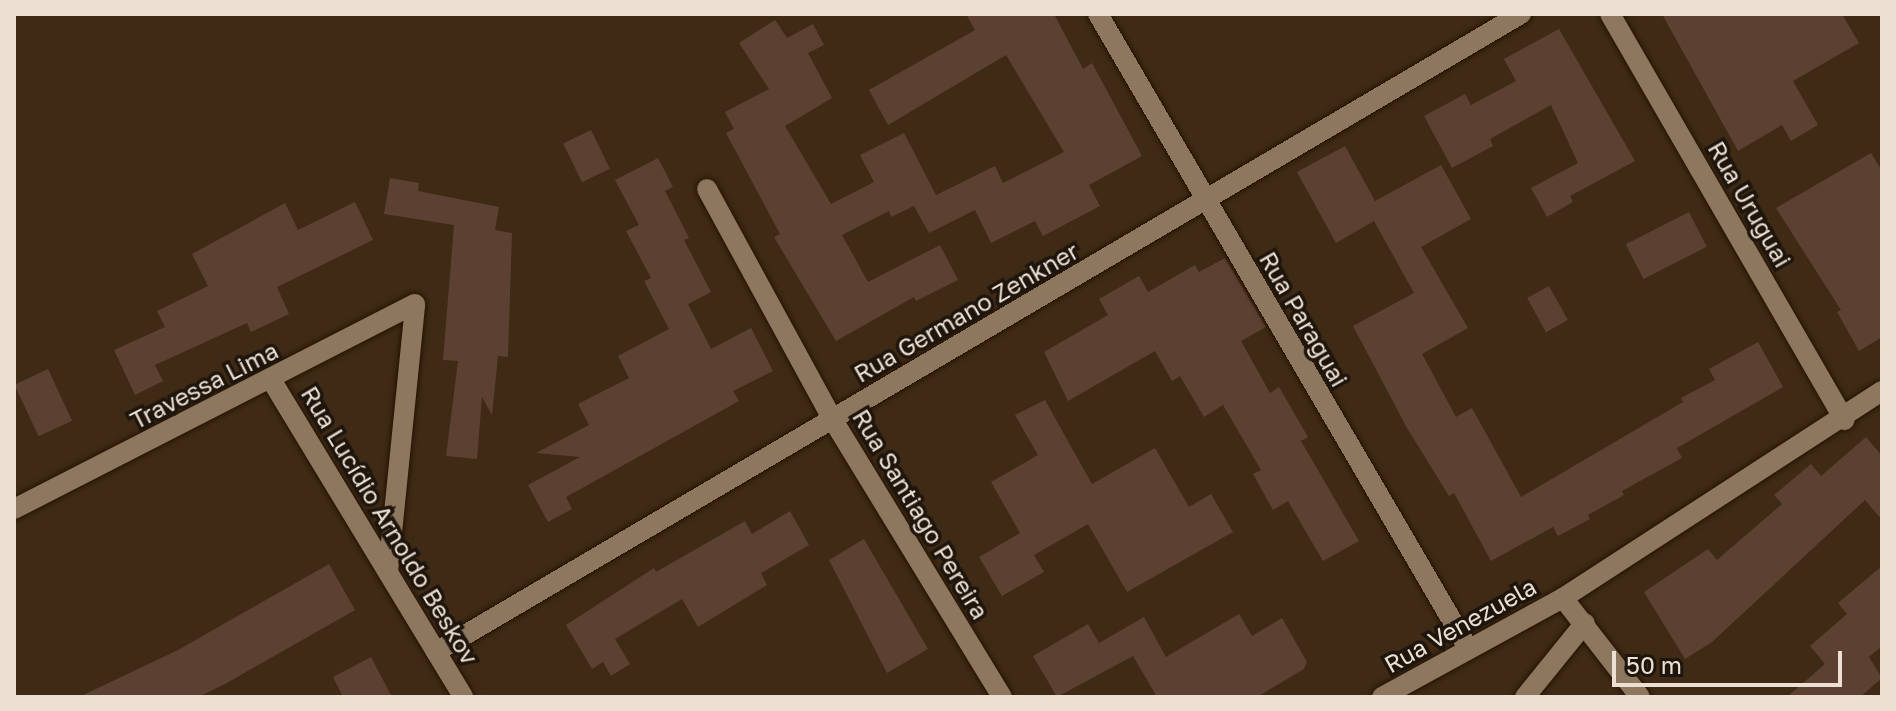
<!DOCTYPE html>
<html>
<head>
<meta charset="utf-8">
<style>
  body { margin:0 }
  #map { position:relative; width:1896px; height:711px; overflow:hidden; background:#3e2a15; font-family:"Golos Text",sans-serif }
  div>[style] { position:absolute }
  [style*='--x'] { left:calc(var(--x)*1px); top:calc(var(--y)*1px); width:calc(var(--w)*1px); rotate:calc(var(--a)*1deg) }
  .building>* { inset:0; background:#5c4132; transform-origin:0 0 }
  .roads { filter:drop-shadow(0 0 2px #241200) drop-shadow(0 0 2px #241200) }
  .minor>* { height:20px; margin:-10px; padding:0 10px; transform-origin:10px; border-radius:10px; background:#8e775f }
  span { translate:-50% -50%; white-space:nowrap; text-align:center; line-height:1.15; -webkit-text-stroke:7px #1e150c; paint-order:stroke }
  .street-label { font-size:24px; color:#ede0d3 }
  .frame { position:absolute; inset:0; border:16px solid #ede0d3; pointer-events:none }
  .scale { position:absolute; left:1612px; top:651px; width:230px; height:36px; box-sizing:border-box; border:4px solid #ede0d3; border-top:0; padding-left:10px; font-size:24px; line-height:28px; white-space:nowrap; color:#ede0d3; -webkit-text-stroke:6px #1e150c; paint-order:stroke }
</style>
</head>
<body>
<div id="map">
  <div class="building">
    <div style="clip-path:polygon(966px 14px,1054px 14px,1083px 69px,1092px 63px,1142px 156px,1089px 185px,1100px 206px,1043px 236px,1035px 221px,991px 243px,975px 210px,929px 233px,914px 206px,891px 217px,889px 211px,842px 235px,868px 282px,940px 245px,958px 280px,916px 301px,914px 297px,836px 341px,774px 237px,780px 234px,726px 133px,734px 129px,725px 112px,769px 89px,739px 43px,775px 20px,787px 38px,813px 24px,824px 45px,808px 53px,832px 98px,785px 126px,831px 204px,874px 182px,860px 155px,904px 133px,936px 195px,995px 166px,1003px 183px,1064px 152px,1006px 55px,888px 125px,869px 90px,975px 30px)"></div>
    <div style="clip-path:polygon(1662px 14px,1842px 14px,1859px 43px,1793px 81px,1818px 125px,1791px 141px,1782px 125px,1738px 151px)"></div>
    <div style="clip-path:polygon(1559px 29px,1635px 161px,1570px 196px,1573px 202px,1547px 217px,1531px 188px,1578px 163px,1551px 105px,1490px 139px,1493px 146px,1452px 168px,1424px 116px,1465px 94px,1471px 105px,1516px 81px,1504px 59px)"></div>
    <div style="left:591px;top:130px;width:43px;height:31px;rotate:64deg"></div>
    <div style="clip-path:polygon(1345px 146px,1375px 201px,1441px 165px,1471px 219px,1421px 247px,1468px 328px,1422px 354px,1456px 417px,1472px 408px,1521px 497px,1683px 402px,1681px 398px,1715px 380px,1709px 369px,1758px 342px,1783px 387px,1677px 448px,1682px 458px,1622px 491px,1624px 495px,1588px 515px,1590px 519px,1558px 536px,1553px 527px,1491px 561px,1454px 493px,1449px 496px,1407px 428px,1353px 326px,1414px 293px,1374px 221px,1336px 243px,1297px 172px)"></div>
    <div style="clip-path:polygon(1871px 153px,1882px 171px,1882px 337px,1859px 351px,1837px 312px,1841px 310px,1776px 208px)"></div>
    <div style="clip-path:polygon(658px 158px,673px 187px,665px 191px,689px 238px,684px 240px,711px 292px,688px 304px,711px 349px,751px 328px,773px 371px,733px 391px,739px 401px,566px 497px,572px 509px,548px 522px,528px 485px,580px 457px,536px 453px,589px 425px,578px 404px,629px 378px,618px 356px,669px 329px,644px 281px,651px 278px,626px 231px,639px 225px,615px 180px)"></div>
    <div style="clip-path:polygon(390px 178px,419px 183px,418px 191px,499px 207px,495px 230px,512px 233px,508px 357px,498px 356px,492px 415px,482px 397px,477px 459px,446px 456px,458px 361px,443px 360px,454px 225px,384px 214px)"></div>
    <div style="clip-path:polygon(355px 202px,373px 240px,277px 287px,289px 314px,251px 332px,247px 323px,155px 365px,163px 381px,135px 395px,114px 350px,165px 327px,157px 311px,208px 286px,192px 254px,285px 203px,298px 230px)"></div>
    <div style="left:1689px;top:212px;width:39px;height:71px;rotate:63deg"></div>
    <div style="clip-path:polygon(1225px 258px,1266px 327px,1241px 341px,1270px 393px,1279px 387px,1308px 437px,1301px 441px,1359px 541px,1323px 561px,1288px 501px,1273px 510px,1253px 474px,1261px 470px,1223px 405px,1204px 417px,1180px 376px,1172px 381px,1155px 351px,1068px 401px,1044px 352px,1108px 315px,1099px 299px,1139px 276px,1148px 292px,1195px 265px,1199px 272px)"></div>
    <div style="left:1549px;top:286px;width:39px;height:25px;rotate:61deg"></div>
    <div style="left:48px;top:369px;width:57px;height:37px;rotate:65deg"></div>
    <div style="clip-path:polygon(1045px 400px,1092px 484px,1155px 448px,1189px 507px,1211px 494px,1233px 532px,1127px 592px,1088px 524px,1034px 555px,1044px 572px,1002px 596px,979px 557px,1020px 533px,991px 482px,1038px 455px,1015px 415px)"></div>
    <div style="clip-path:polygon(1866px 437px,1882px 456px,1882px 520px,1865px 500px,1712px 642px,1685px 659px,1644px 592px,1708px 549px,1717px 560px,1782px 504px,1774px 495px,1811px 464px,1821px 476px)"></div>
    <div style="clip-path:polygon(790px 511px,809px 545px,761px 573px,767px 585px,698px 627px,682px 599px,615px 639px,630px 664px,611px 676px,603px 662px,592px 669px,566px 625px,654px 568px,656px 572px,745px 521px,752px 534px)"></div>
    <div style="clip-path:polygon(864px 539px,928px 649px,887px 673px,829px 560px)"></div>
    <div style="clip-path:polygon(329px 564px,355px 610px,225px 684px,198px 697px,79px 697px,178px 650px)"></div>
    <div style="clip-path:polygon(1882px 566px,1882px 646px,1869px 657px,1882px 678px,1860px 697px,1787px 697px,1825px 664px,1810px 646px,1847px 614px,1838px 603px)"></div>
    <div style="clip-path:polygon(1239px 614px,1252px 636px,1282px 618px,1307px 662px,1304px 669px,1257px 697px,1157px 697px,1133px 656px,1057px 697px,1033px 656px,1088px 624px,1099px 643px,1144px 617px,1166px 657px)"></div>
    <div style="clip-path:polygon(371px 657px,392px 697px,343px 697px,333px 677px)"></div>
  </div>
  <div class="roads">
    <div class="minor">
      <div style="--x:1098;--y:14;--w:734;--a:59.73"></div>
      <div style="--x:1610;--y:14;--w:469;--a:60"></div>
      <div style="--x:707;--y:189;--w:263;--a:61.4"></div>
      <div style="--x:833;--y:420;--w:324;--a:58.6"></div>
      <div style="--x:272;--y:381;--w:369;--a:58.8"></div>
      <div style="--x:14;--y:509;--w:450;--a:-27.1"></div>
      <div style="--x:388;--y:572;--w:269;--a:-84.2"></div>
      <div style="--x:1563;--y:598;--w:125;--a:52.1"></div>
      <div style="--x:436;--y:652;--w:1259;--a:-30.46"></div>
      <div style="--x:1382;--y:697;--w:206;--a:-28.7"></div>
      <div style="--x:1563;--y:598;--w:380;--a:-33"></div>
      <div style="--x:1525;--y:697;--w:95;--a:-51"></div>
    </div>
  </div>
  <div class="street-label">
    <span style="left:1750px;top:204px;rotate:60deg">Rua Uruguai</span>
    <span style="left:966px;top:312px;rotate:-30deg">Rua Germano Zenkner</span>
    <span style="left:1304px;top:319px;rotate:60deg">Rua Paraguai</span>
    <span style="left:204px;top:385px;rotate:-27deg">Travessa Lima</span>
    <span style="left:921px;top:514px;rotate:59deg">Rua Santiago Pereira</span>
    <span style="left:390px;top:525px;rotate:59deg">Rua Lucídio Arnoldo Beskov</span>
    <span style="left:1460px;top:625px;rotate:-29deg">Rua Venezuela</span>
  </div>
  <div class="frame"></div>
  <div class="scale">50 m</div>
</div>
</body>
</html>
